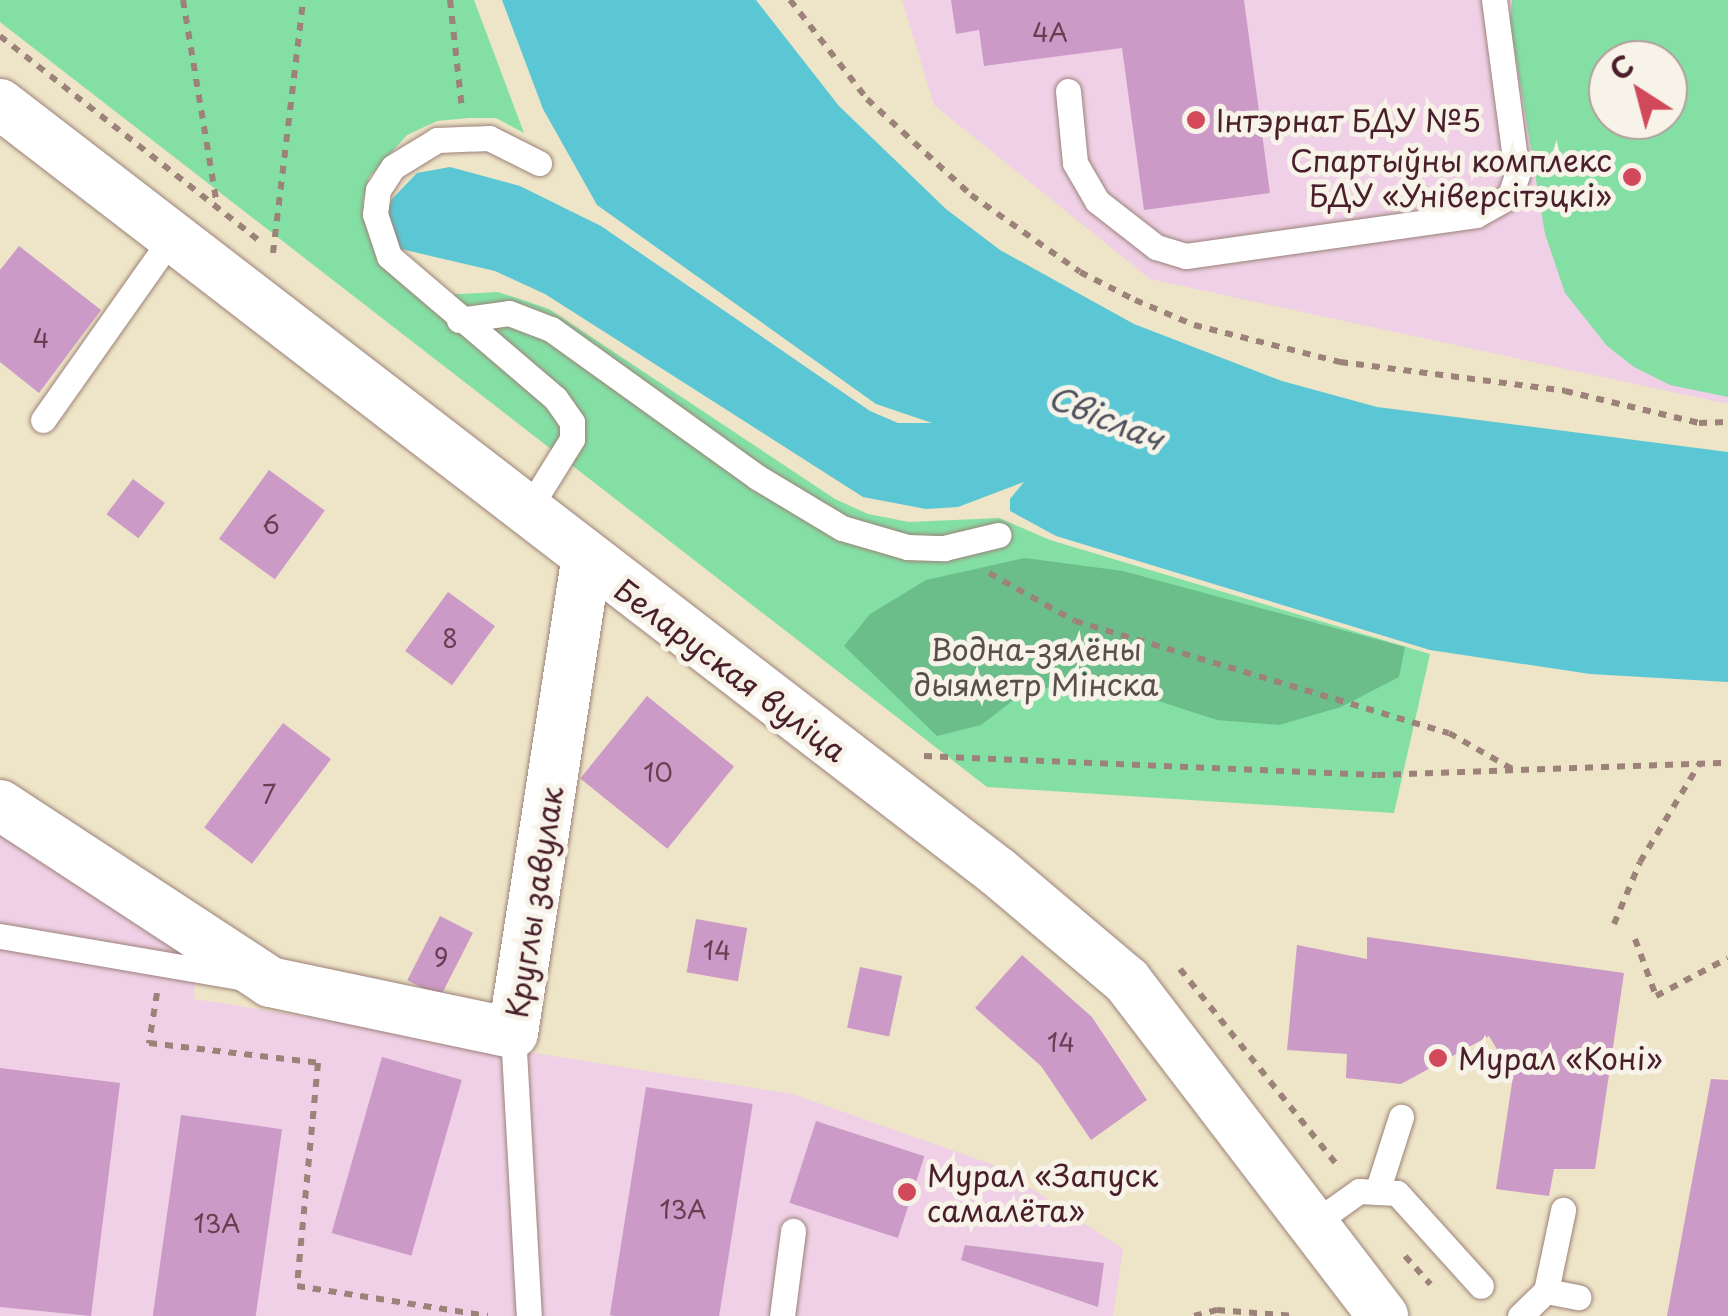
<!DOCTYPE html>
<html>
<head>
<meta charset="utf-8">
<style>
  body { margin:0 }
  #map { position:relative; width:1728px; height:1316px; overflow:hidden; background:#eee4c7; font-family:"Playpen Sans",sans-serif }
  div>[style] { position:absolute }
  [style*='--x'] { left:calc(var(--x)*1px); top:calc(var(--y)*1px); width:calc(var(--w)*1px); rotate:calc(var(--a)*1deg) }
  .built>* { inset:0; background:#efd0e6 }
  .green>* { inset:0; background:#84dfa5 }
  .forest>* { inset:0; background:#6bbe8a }
  .water>* { inset:0; background:#5bc7d4 }
  .building>* { inset:0; background:#cc9ac7; transform-origin:0 0 }
  .path>* { height:6px; margin-top:-3px; transform-origin:0; background:repeating-linear-gradient(90deg,#9c8279 0 8px,transparent 0 16px) }
  .roads { filter:drop-shadow(0 0 2px #9c8279) drop-shadow(0 0 2px #9c8279) }
  .lane>* { height:25px; margin:-12.5px; padding:0 12.5px; transform-origin:12.5px; border-radius:12.5px; background:#fff }
  .street>* { height:50px; margin:-25px; padding:0 25px; transform-origin:25px; border-radius:25px; background:#fff }
  .dots>* { width:28px; height:28px; translate:-50% -50%; box-sizing:border-box; border:5px solid #f7f3e8; border-radius:50% }
  span { translate:-50% -50%; white-space:nowrap; text-align:center; line-height:1.15; -webkit-text-stroke:10px #f7f3e8; paint-order:stroke }
  .number-label { font-size:25px; color:#6a3e52 }
  .number-label span { -webkit-text-stroke-width:0 }
  .poi-label { font-size:30px; color:#4a1f2b }
  .left { translate:0 -50%; text-align:left }
  .right { translate:-100% -50%; text-align:right }
  .park-label { font-size:30px; color:#584f4a }
  .street-label { font-size:30px; color:#4a1f2b }
  .water-label { font-size:32px; color:#4f515e; font-style:italic }
  .north { position:absolute; left:1588px; top:40px; width:100px; height:100px; box-sizing:border-box; background:#f7f3e8; border:2px solid #b29e9c; border-radius:50%; rotate:324deg; font-size:28px; font-weight:700; line-height:40px; text-align:center; color:#4a1f2b }
  .north::after { content:''; display:block; margin:auto; width:35px; height:45px; background:#d1495b; clip-path:polygon(50% 0,100% 100%,50% 72%,0 100%) }
</style>
</head>
<body>
<div id="map">
  <div class="built">
    <div style="clip-path:polygon(evenodd,902px 0,1728px 0,1728px 404px,1150px 279px,934px 105px,902px 0,1608px 60px,1668px 60px,1668px 120px,1608px 120px,1608px 60px)"></div>
    <div style="clip-path:polygon(0 828px,196px 952px,194px 999px,792px 1094px,997px 1166px,1123px 1249px,1113px 1316px,0 1316px)"></div>
  </div>
  <div class="green">
    <div style="clip-path:polygon(0 0,474px 0,524px 133px,496px 118px,469px 118px,437px 121px,407px 135px,369px 177px,363px 201px,377px 255px,441px 295px,498px 292px,549px 309px,835px 499px,868px 514px,909px 522px,999px 518px,1050px 540px,1430px 654px,1394px 813px,987px 787px,0 22px)"></div>
    <div style="clip-path:polygon(evenodd,1512px 0,1728px 0,1728px 397px,1670px 385px,1634px 367px,1607px 346px,1565px 293px,1545px 234px,1510px 22px,1512px 0,1608px 60px,1668px 60px,1668px 120px,1608px 120px,1608px 60px)"></div>
  </div>
  <div class="forest">
    <div style="clip-path:polygon(1025px 558px,1123px 571px,1405px 647px,1399px 677px,1341px 707px,1279px 725px,1217px 720px,1106px 684px,1028px 689px,981px 725px,937px 736px,844px 646px,870px 614px,926px 580px)"></div>
  </div>
  <div class="water">
    <div style="clip-path:polygon(502px 0,756px 0,839px 106px,946px 209px,1000px 250px,1134px 324px,1282px 381px,1377px 407px,1728px 452px,1728px 682px,1590px 674px,1430px 650px,1056px 536px,1010px 511px,1010px 499px,1024px 482px,958px 507px,926px 509px,863px 497px,545px 294px,495px 271px,401px 249px,389px 236px,385px 217px,392px 199px,417px 173px,450px 167px,520px 186px,601px 226px,870px 411px,898px 423px,932px 423px,876px 404px,597px 205px,543px 109px)"></div>
  </div>
  <div class="building">
    <div style="clip-path:polygon(951px 0,1244px 0,1270px 193px,1144px 210px,1122px 48px,984px 66px,979px 30px,956px 34px)"></div>
    <div style="clip-path:polygon(19px 246px,101px 310px,39px 393px,0 362px,0 270px)"></div>
    <div style="left:269px;top:470px;width:69px;height:85px;rotate:36deg"></div>
    <div style="left:133px;top:479px;width:40px;height:44px;rotate:37deg"></div>
    <div style="left:448px;top:592px;width:58px;height:73px;rotate:36deg"></div>
    <div style="left:647px;top:696px;width:112px;height:106px;rotate:39deg"></div>
    <div style="left:283px;top:723px;width:60px;height:131px;rotate:37deg"></div>
    <div style="left:440px;top:916px;width:37px;height:72px;rotate:27deg"></div>
    <div style="left:696px;top:919px;width:52px;height:54px;rotate:10deg"></div>
    <div style="clip-path:polygon(1367px 937px,1624px 973px,1595px 1169px,1554px 1169px,1549px 1196px,1496px 1189px,1513px 1076px,1489px 1036px,1401px 1084px,1346px 1078px,1347px 1054px,1287px 1050px,1297px 945px,1367px 959px)"></div>
    <div style="clip-path:polygon(1022px 955px,1092px 1017px,1147px 1100px,1091px 1140px,1041px 1066px,975px 1008px)"></div>
    <div style="left:860px;top:967px;width:43px;height:62px;rotate:12deg"></div>
    <div style="left:382px;top:1057px;width:83px;height:183px;rotate:16deg"></div>
    <div style="clip-path:polygon(0 1068px,120px 1083px,91px 1316px,0 1307px)"></div>
    <div style="clip-path:polygon(1711px 1079px,1728px 1080px,1728px 1316px,1667px 1316px)"></div>
    <div style="left:646px;top:1087px;width:108px;height:231px;rotate:9deg"></div>
    <div style="left:181px;top:1115px;width:102px;height:203px;rotate:8deg"></div>
    <div style="left:816px;top:1121px;width:114px;height:86px;rotate:18deg"></div>
    <div style="clip-path:polygon(965px 1245px,1104px 1263px,1098px 1307px,961px 1260px)"></div>
  </div>
  <div class="path">
    <div style="--x:183;--y:0;--w:208;--a:80.6"></div>
    <div style="--x:450;--y:0;--w:109;--a:83.7"></div>
    <div style="--x:790;--y:0;--w:125;--a:52.1"></div>
    <div style="--x:867;--y:99;--w:142;--a:42.7"></div>
    <div style="--x:971;--y:195;--w:133;--a:35.2"></div>
    <div style="--x:1080;--y:272;--w:62;--a:27"></div>
    <div style="--x:1135;--y:300;--w:64;--a:23"></div>
    <div style="--x:1194;--y:325;--w:151;--a:14.2"></div>
    <div style="--x:1340;--y:362;--w:227;--a:7.3"></div>
    <div style="--x:1565;--y:391;--w:138;--a:13.4"></div>
    <div style="--x:1699;--y:423;--w:29;--a:-2"></div>
    <div style="--x:0;--y:36;--w:334;--a:38.3"></div>
    <div style="--x:273;--y:253;--w:255;--a:-83.2"></div>
    <div style="--x:989;--y:573;--w:98;--a:29.2"></div>
    <div style="--x:1075;--y:621;--w:390;--a:16.7"></div>
    <div style="--x:1449;--y:733;--w:73;--a:29.7"></div>
    <div style="--x:924;--y:756;--w:453;--a:2.4"></div>
    <div style="--x:1377;--y:775;--w:351;--a:-2"></div>
    <div style="--x:1614;--y:924;--w:67;--a:-67.2"></div>
    <div style="--x:1640;--y:862;--w:116;--a:-58.8"></div>
    <div style="--x:1635;--y:939;--w:61;--a:69.8"></div>
    <div style="--x:1656;--y:996;--w:81;--a:-27.8"></div>
    <div style="--x:1180;--y:969;--w:253;--a:51.3"></div>
    <div style="--x:157;--y:993;--w:51;--a:99.1"></div>
    <div style="--x:149;--y:1043;--w:170;--a:6.7"></div>
    <div style="--x:318;--y:1063;--w:224;--a:95.4"></div>
    <div style="--x:297;--y:1286;--w:193;--a:8.9"></div>
    <div style="--x:1405;--y:1256;--w:38;--a:48"></div>
    <div style="--x:1194;--y:1316;--w:24;--a:-15"></div>
    <div style="--x:1217;--y:1310;--w:78;--a:4.4"></div>
  </div>
  <div class="roads">
    <div class="lane">
      <div style="--x:1068;--y:91;--w:72;--a:84.4"></div>
      <div style="--x:1075;--y:163;--w:44;--a:59.9"></div>
      <div style="--x:1097;--y:201;--w:75;--a:37.9"></div>
      <div style="--x:1156;--y:247;--w:31;--a:17"></div>
      <div style="--x:1186;--y:256;--w:293;--a:-8"></div>
      <div style="--x:1476;--y:215;--w:39;--a:-29"></div>
      <div style="--x:1510;--y:196;--w:23;--a:-72"></div>
      <div style="--x:1517;--y:174;--w:176;--a:-97.5"></div>
      <div style="--x:459;--y:320;--w:50;--a:-8"></div>
      <div style="--x:509;--y:313;--w:45;--a:20.9"></div>
      <div style="--x:551;--y:329;--w:254;--a:35.7"></div>
      <div style="--x:757;--y:477;--w:99;--a:31"></div>
      <div style="--x:842;--y:528;--w:68;--a:16.3"></div>
      <div style="--x:907;--y:547;--w:37;--a:2"></div>
      <div style="--x:944;--y:548;--w:56;--a:-13.5"></div>
      <div style="--x:43;--y:420;--w:225;--a:-54.8"></div>
      <div style="--x:526;--y:513;--w:87;--a:-58.1"></div>
      <div style="--x:572;--y:439;--w:17;--a:-90"></div>
      <div style="--x:572;--y:422;--w:29;--a:-125"></div>
      <div style="--x:555;--y:398;--w:218;--a:-139.5"></div>
      <div style="--x:389;--y:256;--w:44;--a:-108.4"></div>
      <div style="--x:375;--y:214;--w:24;--a:-83"></div>
      <div style="--x:378;--y:190;--w:27;--a:-57"></div>
      <div style="--x:393;--y:167;--w:52;--a:-31.5"></div>
      <div style="--x:437;--y:140;--w:52;--a:-2.2"></div>
      <div style="--x:489;--y:138;--w:56;--a:26.6"></div>
      <div style="--x:0;--y:936;--w:244;--a:9.7"></div>
      <div style="--x:513;--y:1033;--w:283;--a:86.8"></div>
      <div style="--x:1377;--y:1192;--w:79;--a:-72.3"></div>
      <div style="--x:1310;--y:1226;--w:60;--a:-35.5"></div>
      <div style="--x:1359;--y:1191;--w:38;--a:3"></div>
      <div style="--x:1397;--y:1193;--w:125;--a:47.9"></div>
      <div style="--x:1546;--y:1291;--w:83;--a:-78.1"></div>
      <div style="--x:782;--y:1316;--w:86;--a:-82.6"></div>
      <div style="--x:1520;--y:1316;--w:36;--a:-44"></div>
      <div style="--x:1546;--y:1291;--w:33;--a:11"></div>
    </div>
    <div class="street">
      <div style="--x:0;--y:104;--w:1259;--a:37.58"></div>
      <div style="--x:998;--y:872;--w:169;--a:40.2"></div>
      <div style="--x:1127;--y:981;--w:422;--a:52.6"></div>
      <div style="--x:0;--y:805;--w:323;--a:33.2"></div>
      <div style="--x:270;--y:982;--w:248;--a:11.9"></div>
      <div style="--x:513;--y:1033;--w:478;--a:-81.2"></div>
    </div>
  </div>
  <div class="dots">
    <div style="left:1196px;top:120px;background:#d1495b"></div>
    <div style="left:1632px;top:177px;background:#d1495b"></div>
    <div style="left:1438px;top:1058px;background:#d1495b"></div>
    <div style="left:907px;top:1192px;background:#d1495b"></div>
  </div>
  <div class="number-label">
    <span style="left:1050px;top:32px">4А</span>
    <span style="left:41px;top:338px">4</span>
    <span style="left:271px;top:524px">6</span>
    <span style="left:450px;top:638px">8</span>
    <span style="left:658px;top:772px">10</span>
    <span style="left:269px;top:794px">7</span>
    <span style="left:717px;top:950px">14</span>
    <span style="left:441px;top:957px">9</span>
    <span style="left:1061px;top:1042px">14</span>
    <span style="left:683px;top:1209px">13А</span>
    <span style="left:217px;top:1223px">13А</span>
  </div>
  <div class="poi-label">
    <span class="left" style="left:1216px;top:120px">Інтэрнат БДУ №5</span>
    <span class="right" style="left:1612px;top:177px">Спартыўны комплекс<br>БДУ «Універсітэцкі»</span>
    <span class="left" style="left:1458px;top:1058px">Мурал «Коні»</span>
    <span class="left" style="left:927px;top:1192px">Мурал «Запуск<br>самалёта»</span>
  </div>
  <div class="park-label">
    <span style="left:1036px;top:666px">Водна-зялёны<br>дыяметр Мінска</span>
  </div>
  <div class="street-label">
    <span style="left:731px;top:670px;rotate:37deg">Беларуская вуліца</span>
    <span style="left:534px;top:902px;rotate:-81deg">Круглы завулак</span>
  </div>
  <div class="water-label">
    <span style="left:1106px;top:417px;rotate:22deg">Свіслач</span>
  </div>
  <div class="north">С</div>
</div>
</body>
</html>
